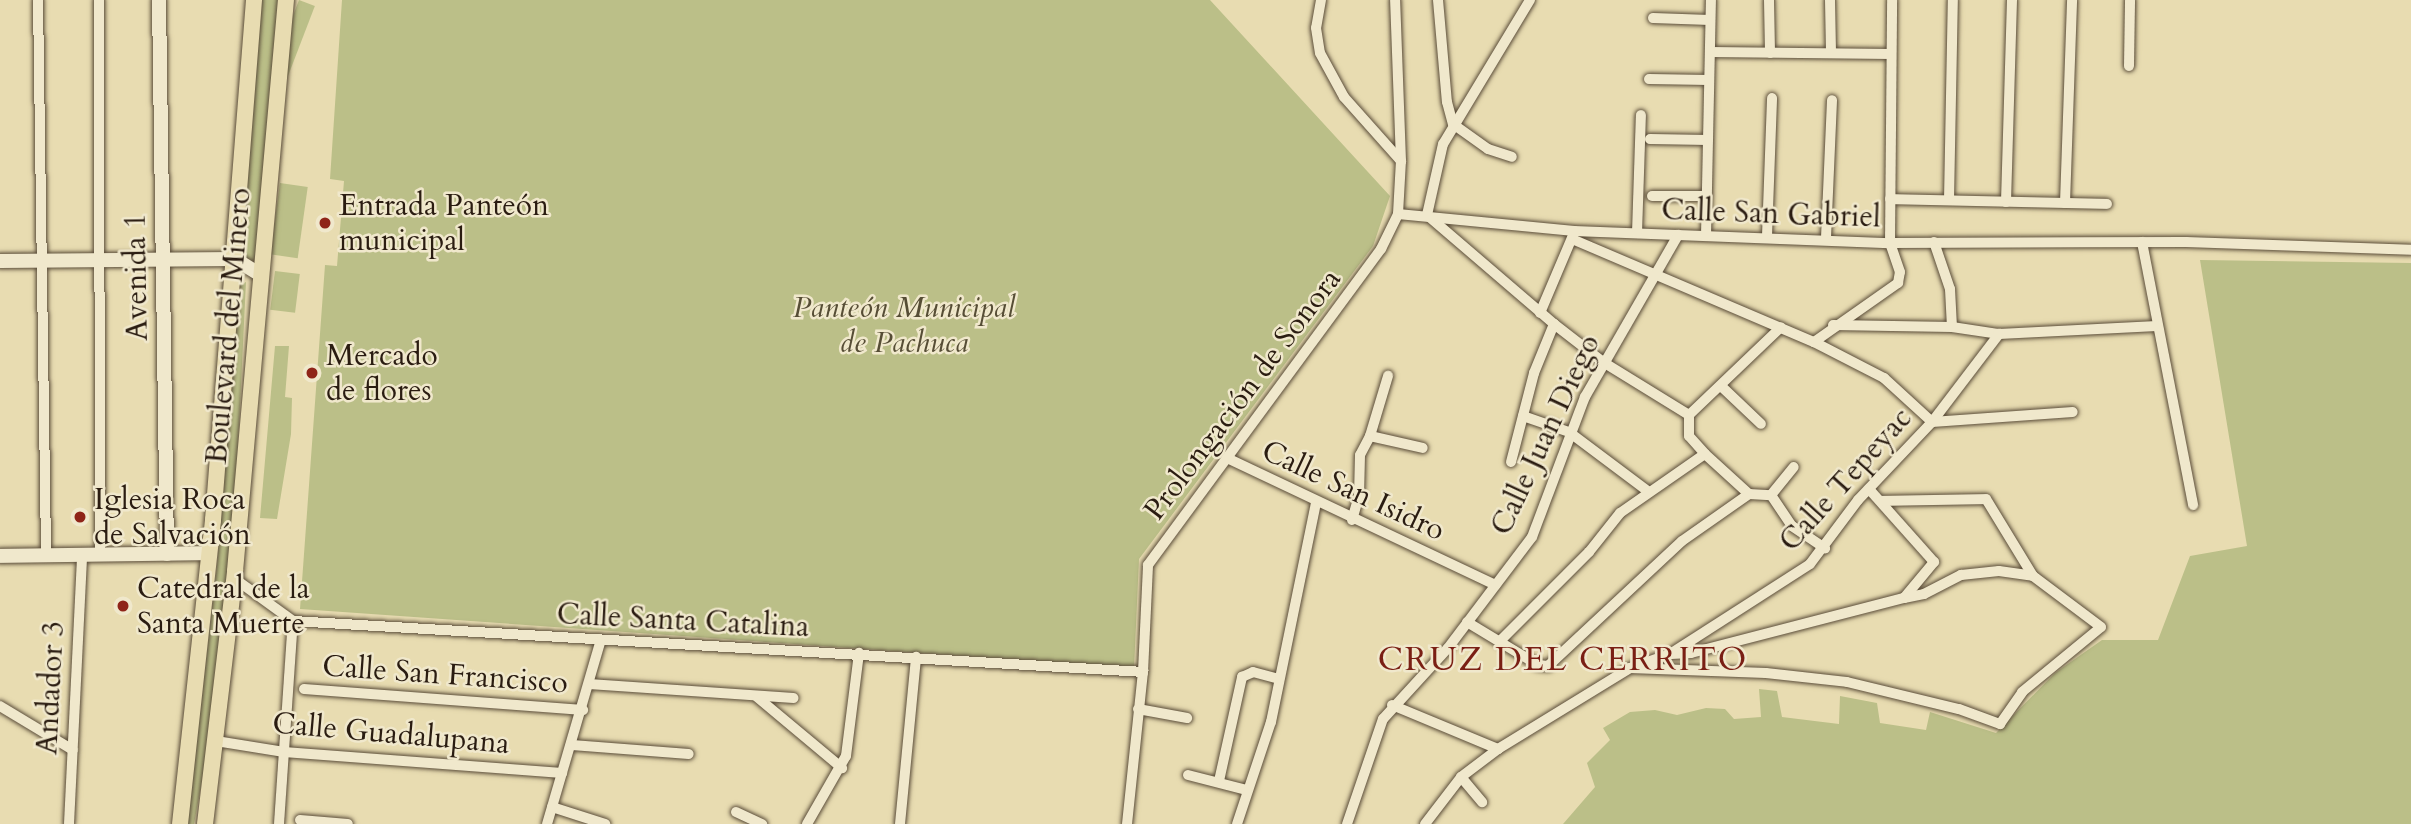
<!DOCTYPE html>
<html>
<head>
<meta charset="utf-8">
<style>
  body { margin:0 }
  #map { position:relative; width:2411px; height:824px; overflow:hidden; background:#e8dcb1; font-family:Cardo,serif }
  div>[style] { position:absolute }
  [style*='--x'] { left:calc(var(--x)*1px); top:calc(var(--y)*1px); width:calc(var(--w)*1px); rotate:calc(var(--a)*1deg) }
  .green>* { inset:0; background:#bbbf88; transform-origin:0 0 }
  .roads { filter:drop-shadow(0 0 2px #5a4c39) drop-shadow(0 0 2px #5a4c39) }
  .street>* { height:10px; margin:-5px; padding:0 5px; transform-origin:5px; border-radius:5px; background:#f0e8cc }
  .secondary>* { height:14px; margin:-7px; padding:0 7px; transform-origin:7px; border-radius:7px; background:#f0e8cc }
  .primary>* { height:16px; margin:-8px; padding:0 8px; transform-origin:8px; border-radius:8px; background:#e8dcb1 }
  .dots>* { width:19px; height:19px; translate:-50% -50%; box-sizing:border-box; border:4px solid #f0e8cc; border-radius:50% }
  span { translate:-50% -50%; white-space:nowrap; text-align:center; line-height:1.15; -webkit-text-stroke:5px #f0e8cc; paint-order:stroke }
  .poi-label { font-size:30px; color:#2a1c11 }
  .left { translate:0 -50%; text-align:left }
  .street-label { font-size:30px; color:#2a1c11 }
  .park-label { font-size:30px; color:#564d35; font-style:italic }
  .quarter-label { font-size:33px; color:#7a1f14; letter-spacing:2px }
</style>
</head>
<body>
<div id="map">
  <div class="green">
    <div style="clip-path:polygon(260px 0,278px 0,255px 262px,242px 256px)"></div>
    <div style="left:299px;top:0;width:17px;height:163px;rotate:21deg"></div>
    <div style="clip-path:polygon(342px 0,1210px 0,1390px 196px,1373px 246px,1139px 559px,1134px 668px,300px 609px,325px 265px,337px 266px,344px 181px,330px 179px)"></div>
    <div style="left:280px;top:183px;width:28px;height:72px;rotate:8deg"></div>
    <div style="clip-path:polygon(2200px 260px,2411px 263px,2411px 824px,1563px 824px,1595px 787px,1587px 763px,1610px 740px,1603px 728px,1630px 712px,1655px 710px,1677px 715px,1706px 708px,1725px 709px,1734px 719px,1761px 717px,1759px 689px,1777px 691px,1782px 717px,1839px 724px,1840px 696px,1877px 703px,1880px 723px,1926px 730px,1930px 712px,1996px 733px,2055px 673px,2102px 640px,2158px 640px,2190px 556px,2247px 546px)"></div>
    <div style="left:275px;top:271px;width:25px;height:39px;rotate:7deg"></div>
    <div style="clip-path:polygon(246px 282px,236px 488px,207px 754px,194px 824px,187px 824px,217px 565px,240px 285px)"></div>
    <div style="clip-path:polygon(275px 346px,289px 346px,285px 397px,292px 398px,291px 434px,277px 519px,260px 518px)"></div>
  </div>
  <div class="roads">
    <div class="street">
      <div style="--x:38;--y:0;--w:555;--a:89.17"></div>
      <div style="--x:99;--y:0;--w:555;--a:89.9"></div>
      <div style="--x:1321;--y:0;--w:28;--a:100"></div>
      <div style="--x:1316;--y:28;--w:25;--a:81"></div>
      <div style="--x:1320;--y:53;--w:50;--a:61.4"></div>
      <div style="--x:1344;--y:97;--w:86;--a:48.3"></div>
      <div style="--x:1438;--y:0;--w:102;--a:85"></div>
      <div style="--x:1447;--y:102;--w:23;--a:75"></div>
      <div style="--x:1453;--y:124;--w:43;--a:35.5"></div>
      <div style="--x:1488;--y:149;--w:25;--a:18"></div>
      <div style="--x:1530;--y:0;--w:168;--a:121.1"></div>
      <div style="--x:1443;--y:144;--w:73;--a:102.7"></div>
      <div style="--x:1427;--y:215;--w:167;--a:40.6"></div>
      <div style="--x:1554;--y:324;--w:62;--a:37.8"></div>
      <div style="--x:1603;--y:362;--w:101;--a:31.6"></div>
      <div style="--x:1769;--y:0;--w:53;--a:88.9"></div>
      <div style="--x:1830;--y:0;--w:53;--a:88.9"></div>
      <div style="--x:1653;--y:18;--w:57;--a:2"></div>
      <div style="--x:1710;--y:52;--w:181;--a:0.6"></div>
      <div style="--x:2129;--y:66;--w:66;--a:-89.1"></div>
      <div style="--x:1649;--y:79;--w:60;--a:1"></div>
      <div style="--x:1650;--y:139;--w:58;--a:1"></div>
      <div style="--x:1652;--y:196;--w:55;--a:0"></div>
      <div style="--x:1890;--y:199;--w:217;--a:1.3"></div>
      <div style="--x:1949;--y:200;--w:200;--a:-88.9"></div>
      <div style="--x:2006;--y:202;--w:202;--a:-88.3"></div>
      <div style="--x:2065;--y:203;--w:203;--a:-88"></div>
      <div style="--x:1398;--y:214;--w:177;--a:5.5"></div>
      <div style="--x:1574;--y:231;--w:316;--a:2.2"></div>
      <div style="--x:1890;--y:243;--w:296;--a:-0.2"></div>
      <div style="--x:2186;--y:242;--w:225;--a:2"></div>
      <div style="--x:1637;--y:233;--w:118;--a:-88.1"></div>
      <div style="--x:1706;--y:236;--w:236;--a:-88.8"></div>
      <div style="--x:1767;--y:236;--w:138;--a:-87.9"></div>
      <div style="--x:1826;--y:238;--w:138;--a:-87.5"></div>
      <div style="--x:1572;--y:239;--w:263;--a:23.1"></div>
      <div style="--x:1814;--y:342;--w:79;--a:27.2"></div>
      <div style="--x:1884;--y:378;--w:65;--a:42.5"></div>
      <div style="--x:1932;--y:422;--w:141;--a:-4.1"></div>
      <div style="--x:1934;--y:242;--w:50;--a:71.2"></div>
      <div style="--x:1950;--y:289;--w:38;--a:87"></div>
      <div style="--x:2142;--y:242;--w:268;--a:79"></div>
      <div style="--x:1540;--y:313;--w:87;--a:-67"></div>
      <div style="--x:1833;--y:325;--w:119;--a:1"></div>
      <div style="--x:1952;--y:327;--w:48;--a:8.5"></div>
      <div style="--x:1999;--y:334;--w:158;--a:-2.9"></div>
      <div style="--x:1814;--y:342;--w:103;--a:-35.1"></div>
      <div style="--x:1898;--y:283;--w:11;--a:-80"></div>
      <div style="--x:1900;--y:272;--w:31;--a:-109"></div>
      <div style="--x:1890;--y:243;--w:243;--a:-89.5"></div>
      <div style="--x:1721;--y:386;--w:55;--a:43.5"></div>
      <div style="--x:1689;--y:415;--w:127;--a:-43.7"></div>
      <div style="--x:1689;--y:415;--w:21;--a:90"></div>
      <div style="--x:1689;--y:436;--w:24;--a:48"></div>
      <div style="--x:1705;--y:454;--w:59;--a:42.3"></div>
      <div style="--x:1749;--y:494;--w:22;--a:3"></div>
      <div style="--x:1523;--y:416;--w:49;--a:19.2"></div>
      <div style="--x:1569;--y:432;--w:100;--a:36.9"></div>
      <div style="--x:1370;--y:436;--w:54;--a:12.8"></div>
      <div style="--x:1227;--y:458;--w:297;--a:25.3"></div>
      <div style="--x:1511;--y:462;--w:92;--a:-75.5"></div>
      <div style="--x:1534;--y:373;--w:53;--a:-67.8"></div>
      <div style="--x:1771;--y:495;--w:37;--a:56"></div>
      <div style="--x:1792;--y:526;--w:40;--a:34"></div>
      <div style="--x:1771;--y:495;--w:36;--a:-51"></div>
      <div style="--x:1352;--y:520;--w:25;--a:-74"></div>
      <div style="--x:1359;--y:496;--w:41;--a:-88.6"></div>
      <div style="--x:1360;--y:455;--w:21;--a:-62"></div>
      <div style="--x:1370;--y:436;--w:63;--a:-73.3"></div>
      <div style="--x:235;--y:579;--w:72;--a:35.9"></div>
      <div style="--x:293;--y:621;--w:852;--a:3.43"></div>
      <div style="--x:1904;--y:598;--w:20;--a:-11"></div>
      <div style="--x:1924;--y:594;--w:42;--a:-27.2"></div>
      <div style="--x:1961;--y:575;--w:38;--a:-6"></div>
      <div style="--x:1999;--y:571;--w:34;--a:8"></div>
      <div style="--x:1467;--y:622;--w:83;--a:31.2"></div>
      <div style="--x:1538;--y:665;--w:10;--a:6"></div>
      <div style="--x:1548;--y:666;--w:183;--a:-43"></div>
      <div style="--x:1682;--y:541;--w:82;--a:-35"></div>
      <div style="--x:1500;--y:641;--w:126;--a:-45"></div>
      <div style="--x:1589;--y:552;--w:50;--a:-51.5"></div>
      <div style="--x:1620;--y:513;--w:103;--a:-34.8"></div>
      <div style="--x:1671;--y:654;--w:20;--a:-3"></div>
      <div style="--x:1691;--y:653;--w:220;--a:-14.5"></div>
      <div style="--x:1904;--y:598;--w:47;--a:-50.2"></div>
      <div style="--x:1934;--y:562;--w:98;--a:-131.7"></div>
      <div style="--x:1630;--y:668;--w:136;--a:2.1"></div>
      <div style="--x:1766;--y:673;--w:81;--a:6.3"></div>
      <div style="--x:1847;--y:682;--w:115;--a:13.6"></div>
      <div style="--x:1959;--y:709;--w:44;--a:20.1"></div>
      <div style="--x:2000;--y:724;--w:39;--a:-55"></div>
      <div style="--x:2022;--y:692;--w:102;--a:-39.4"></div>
      <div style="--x:2101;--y:627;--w:85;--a:-143.1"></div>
      <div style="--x:2033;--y:576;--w:90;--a:-121.4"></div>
      <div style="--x:1986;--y:499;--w:105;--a:178.9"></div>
      <div style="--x:589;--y:684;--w:205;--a:3.9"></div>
      <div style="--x:304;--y:689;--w:280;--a:4.3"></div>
      <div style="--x:757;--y:697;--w:111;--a:39.9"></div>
      <div style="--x:1392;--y:705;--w:115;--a:22.5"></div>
      <div style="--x:0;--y:706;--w:85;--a:31.1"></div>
      <div style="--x:1138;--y:709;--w:50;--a:10.4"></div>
      <div style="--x:216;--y:741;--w:69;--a:9.2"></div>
      <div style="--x:284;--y:752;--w:279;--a:4.3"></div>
      <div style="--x:572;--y:745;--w:117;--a:4.4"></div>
      <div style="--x:1188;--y:775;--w:61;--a:14.3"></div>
      <div style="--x:1461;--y:777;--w:33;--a:50"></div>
      <div style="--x:1219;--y:781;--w:107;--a:-77.5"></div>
      <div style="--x:1242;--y:677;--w:12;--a:-24"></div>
      <div style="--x:1253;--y:672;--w:27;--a:15"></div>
      <div style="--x:552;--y:807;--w:56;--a:17.8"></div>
      <div style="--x:736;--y:812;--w:29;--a:25"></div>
      <div style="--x:300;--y:820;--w:48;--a:4.8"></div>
      <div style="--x:69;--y:824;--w:269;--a:-87.2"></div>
      <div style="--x:279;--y:824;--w:203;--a:-86.1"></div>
      <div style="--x:547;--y:824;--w:189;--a:-73.7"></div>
      <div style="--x:807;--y:824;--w:78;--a:-60.2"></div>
      <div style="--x:846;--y:756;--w:104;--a:-82.8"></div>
      <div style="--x:900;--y:824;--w:168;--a:-84.5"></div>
      <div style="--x:1127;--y:824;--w:153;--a:-84"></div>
      <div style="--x:1143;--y:672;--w:107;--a:-87.3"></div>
      <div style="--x:1148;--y:565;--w:393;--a:-53.6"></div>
      <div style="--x:1381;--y:249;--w:39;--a:-64"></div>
      <div style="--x:1398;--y:214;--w:53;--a:-86.8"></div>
      <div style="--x:1401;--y:161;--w:161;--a:-92.1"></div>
      <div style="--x:1237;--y:824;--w:108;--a:-71.6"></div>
      <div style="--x:1271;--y:722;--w:225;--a:-78.4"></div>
      <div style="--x:1347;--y:824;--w:111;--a:-71.1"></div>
      <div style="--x:1383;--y:719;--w:96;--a:-47.5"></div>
      <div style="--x:1448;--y:648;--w:139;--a:-52.9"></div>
      <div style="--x:1532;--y:537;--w:150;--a:-69.3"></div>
      <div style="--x:1585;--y:397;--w:187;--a:-60.1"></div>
      <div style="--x:1425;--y:824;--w:59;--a:-52.5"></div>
      <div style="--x:1461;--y:777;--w:46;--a:-37.1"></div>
      <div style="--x:1498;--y:749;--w:155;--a:-31.5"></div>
      <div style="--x:1630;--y:668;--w:42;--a:-19.3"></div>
      <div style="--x:1670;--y:654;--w:166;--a:-32.7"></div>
      <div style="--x:1810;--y:564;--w:80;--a:-53.1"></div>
      <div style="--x:1858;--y:500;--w:108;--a:-46.5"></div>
      <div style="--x:1932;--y:422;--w:111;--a:-52.7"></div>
    </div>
    <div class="secondary">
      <div style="--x:159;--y:0;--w:554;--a:89.17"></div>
      <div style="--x:0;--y:261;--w:235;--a:-0.5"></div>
      <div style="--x:235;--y:259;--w:31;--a:32"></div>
      <div style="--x:0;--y:556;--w:210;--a:-0.8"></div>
    </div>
    <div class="primary">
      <div style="--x:180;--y:824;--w:306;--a:-83.8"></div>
      <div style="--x:213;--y:520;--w:522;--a:-85.49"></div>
      <div style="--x:205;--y:824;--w:255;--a:-83.2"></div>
      <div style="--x:235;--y:571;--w:573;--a:-84.9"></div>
    </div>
  </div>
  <div class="dots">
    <div style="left:325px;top:223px;background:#8f2418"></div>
    <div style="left:312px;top:373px;background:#8f2418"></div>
    <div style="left:80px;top:517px;background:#8f2418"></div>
    <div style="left:123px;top:606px;background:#8f2418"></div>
  </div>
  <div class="poi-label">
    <span class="left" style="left:339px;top:223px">Entrada Panteón<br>municipal</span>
    <span class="left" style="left:326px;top:373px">Mercado<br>de flores</span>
    <span class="left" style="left:94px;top:517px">Iglesia Roca<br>de Salvación</span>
    <span class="left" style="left:137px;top:606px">Catedral de la<br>Santa Muerte</span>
  </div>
  <div class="street-label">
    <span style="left:1771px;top:214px;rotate:2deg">Calle San Gabriel</span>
    <span style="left:137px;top:277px;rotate:-91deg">Avenida 1</span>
    <span style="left:229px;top:326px;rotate:-85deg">Boulevard del Minero</span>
    <span style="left:1243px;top:395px;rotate:-53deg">Prolongación de Sonora</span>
    <span style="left:1546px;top:435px;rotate:-65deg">Calle Juan Diego</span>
    <span style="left:1846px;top:480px;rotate:-48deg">Calle Tepeyac</span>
    <span style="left:1353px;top:491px;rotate:25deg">Calle San Isidro</span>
    <span style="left:683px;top:621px;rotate:3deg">Calle Santa Catalina</span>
    <span style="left:445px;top:675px;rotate:4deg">Calle San Francisco</span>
    <span style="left:51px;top:688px;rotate:-87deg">Andador 3</span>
    <span style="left:391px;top:734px;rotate:5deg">Calle Guadalupana</span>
  </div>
  <div class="park-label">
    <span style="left:904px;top:325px">Panteón Municipal<br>de Pachuca</span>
  </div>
  <div class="quarter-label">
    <span style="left:1563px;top:660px">CRUZ DEL CERRITO</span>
  </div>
</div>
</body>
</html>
